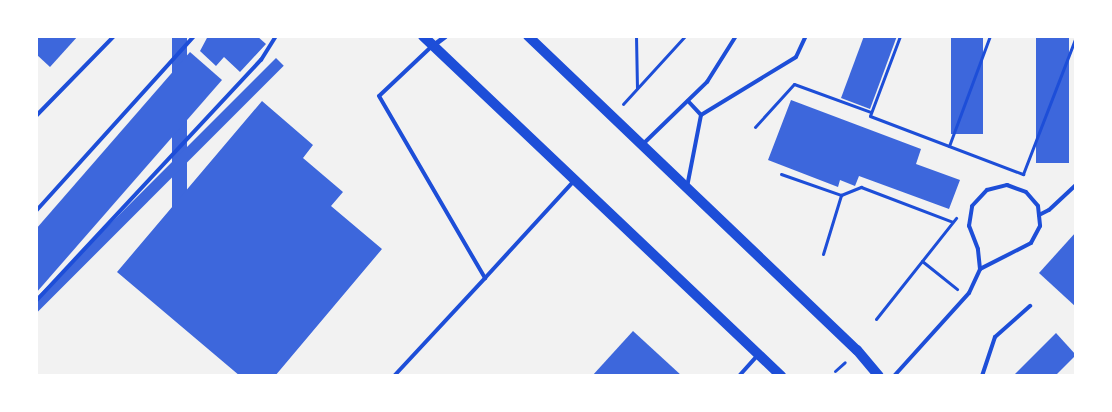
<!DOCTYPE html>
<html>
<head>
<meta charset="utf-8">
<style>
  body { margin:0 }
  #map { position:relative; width:1112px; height:412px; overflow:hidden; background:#f2f2f2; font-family:"Fira Sans Condensed",sans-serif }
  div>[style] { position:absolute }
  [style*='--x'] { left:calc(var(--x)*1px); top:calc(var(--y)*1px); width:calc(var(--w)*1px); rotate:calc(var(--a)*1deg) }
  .building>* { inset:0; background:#3d67dc; transform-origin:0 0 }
  .path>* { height:3px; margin:-1.5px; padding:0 1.5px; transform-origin:1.5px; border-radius:1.5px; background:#1d4ed8 }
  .service>* { height:4px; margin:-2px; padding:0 2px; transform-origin:2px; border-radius:2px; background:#1d4ed8 }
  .minor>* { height:5px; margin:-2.5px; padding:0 2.5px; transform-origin:2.5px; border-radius:2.5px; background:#1d4ed8 }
  .secondary>* { height:10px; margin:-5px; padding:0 5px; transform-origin:5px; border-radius:5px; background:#1d4ed8 }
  span { translate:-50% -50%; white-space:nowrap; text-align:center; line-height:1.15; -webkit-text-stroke:5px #fff; paint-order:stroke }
  .frame { position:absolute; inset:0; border:38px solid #fff; pointer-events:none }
</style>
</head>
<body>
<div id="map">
  <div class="building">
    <div style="clip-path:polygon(36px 36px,78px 36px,50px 67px,36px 54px)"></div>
    <div style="left:172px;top:36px;width:15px;height:202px"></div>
    <div style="clip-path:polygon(208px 36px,257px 36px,266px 44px,240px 72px,224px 57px,216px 66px,200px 51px)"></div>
    <div style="clip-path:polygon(864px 36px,897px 36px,870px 109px,841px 98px)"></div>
    <div style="left:951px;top:36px;width:32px;height:98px"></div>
    <div style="left:1036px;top:36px;width:33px;height:127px"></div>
    <div style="clip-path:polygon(190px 52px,222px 80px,36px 293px,36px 229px)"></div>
    <div style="left:276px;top:58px;width:11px;height:356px;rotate:45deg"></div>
    <div style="clip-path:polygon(791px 100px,921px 149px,916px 164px,960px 180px,949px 209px,859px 176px,855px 186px,840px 180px,838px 187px,768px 160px)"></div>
    <div style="clip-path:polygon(262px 101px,313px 145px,303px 158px,343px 192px,331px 206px,382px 249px,275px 376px,240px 376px,117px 272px)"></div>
    <div style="clip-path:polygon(1076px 232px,1076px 307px,1039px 273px)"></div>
    <div style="clip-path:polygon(633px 331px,682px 376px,592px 376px)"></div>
    <div style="clip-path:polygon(1056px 333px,1076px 355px,1055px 376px,1013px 376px)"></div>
  </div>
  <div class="path">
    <div style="--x:636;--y:36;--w:52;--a:88.9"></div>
    <div style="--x:900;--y:36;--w:85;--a:110.6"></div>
    <div style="--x:870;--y:116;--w:164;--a:20.8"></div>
    <div style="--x:1023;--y:174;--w:147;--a:-68.9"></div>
    <div style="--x:623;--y:104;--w:92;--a:-47.6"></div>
    <div style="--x:755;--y:127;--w:58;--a:-47.8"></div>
    <div style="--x:794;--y:84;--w:82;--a:20"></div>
    <div style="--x:949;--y:146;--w:117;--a:-69.6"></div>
    <div style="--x:781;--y:174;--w:64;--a:19.3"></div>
    <div style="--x:823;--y:254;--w:62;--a:-73"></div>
    <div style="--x:841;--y:195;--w:22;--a:-22"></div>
    <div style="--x:861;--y:187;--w:98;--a:20.8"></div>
    <div style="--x:922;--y:261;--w:45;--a:38.7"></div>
    <div style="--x:876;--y:319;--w:129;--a:-51.6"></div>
    <div style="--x:835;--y:371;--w:13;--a:-42"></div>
  </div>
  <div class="service">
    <div style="--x:431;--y:47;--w:71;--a:136.7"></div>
    <div style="--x:379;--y:96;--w:211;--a:59.8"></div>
    <div style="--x:485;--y:278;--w:130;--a:-47.5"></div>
    <div style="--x:688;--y:101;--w:19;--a:47"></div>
    <div style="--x:36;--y:116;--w:112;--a:-45.7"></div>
    <div style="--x:642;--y:145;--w:91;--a:-44.1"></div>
    <div style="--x:707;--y:82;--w:54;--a:-57.8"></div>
    <div style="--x:687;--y:187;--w:73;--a:-79"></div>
    <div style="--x:701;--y:115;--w:111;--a:-31.4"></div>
    <div style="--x:796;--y:57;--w:23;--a:-65"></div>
    <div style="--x:36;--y:211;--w:236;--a:-47.9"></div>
    <div style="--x:1039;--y:215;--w:11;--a:-27"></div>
    <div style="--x:1049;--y:210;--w:37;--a:-43"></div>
    <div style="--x:36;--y:301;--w:330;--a:-47"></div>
    <div style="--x:261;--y:60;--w:28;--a:-58"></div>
    <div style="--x:394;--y:376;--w:134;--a:-47.1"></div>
    <div style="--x:739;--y:376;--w:27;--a:-48"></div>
    <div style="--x:894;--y:376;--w:112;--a:-47.9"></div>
    <div style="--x:969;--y:293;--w:26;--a:-65"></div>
    <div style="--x:980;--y:269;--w:20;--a:-96"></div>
    <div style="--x:978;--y:249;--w:25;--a:-111"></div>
    <div style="--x:969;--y:226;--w:20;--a:-81"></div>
    <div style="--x:972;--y:206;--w:22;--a:-47"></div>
    <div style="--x:987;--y:190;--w:21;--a:-14"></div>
    <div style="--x:1007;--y:185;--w:20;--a:20"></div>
    <div style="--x:1026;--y:192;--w:18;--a:49"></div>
    <div style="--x:1038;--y:206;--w:20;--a:84"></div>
    <div style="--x:1040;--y:226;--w:19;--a:118"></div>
    <div style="--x:1031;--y:243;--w:57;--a:153"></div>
    <div style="--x:982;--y:376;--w:41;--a:-71.6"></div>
    <div style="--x:995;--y:337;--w:47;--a:-41.5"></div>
  </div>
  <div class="minor">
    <div style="--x:433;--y:45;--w:15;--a:-37"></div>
  </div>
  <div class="secondary">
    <div style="--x:423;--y:36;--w:494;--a:43.5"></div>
    <div style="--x:528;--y:36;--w:455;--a:43.7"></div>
    <div style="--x:857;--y:350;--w:34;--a:50"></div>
  </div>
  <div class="frame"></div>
</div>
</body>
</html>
